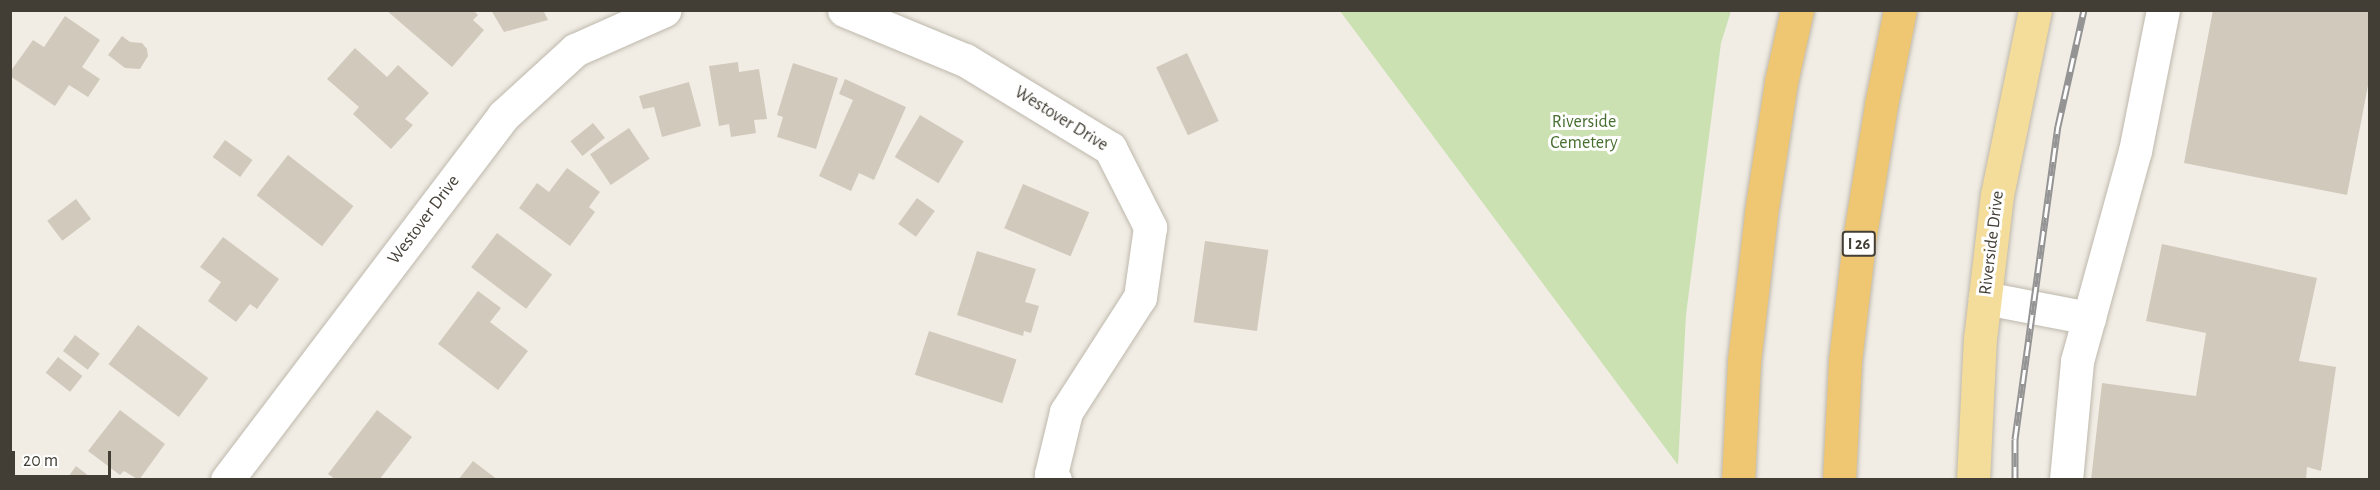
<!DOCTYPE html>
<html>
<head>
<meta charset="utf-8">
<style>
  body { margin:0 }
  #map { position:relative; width:2380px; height:490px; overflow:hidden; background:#f1ede5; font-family:"Alegreya Sans",sans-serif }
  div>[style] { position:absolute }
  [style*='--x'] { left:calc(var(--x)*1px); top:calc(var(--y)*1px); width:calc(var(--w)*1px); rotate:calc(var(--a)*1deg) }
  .green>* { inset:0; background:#cbe1b2 }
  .building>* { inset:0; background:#d1c9bc; transform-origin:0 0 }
  .roads { filter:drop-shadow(0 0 2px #beb8ac) drop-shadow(0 0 2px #beb8ac) }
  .minor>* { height:33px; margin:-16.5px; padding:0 16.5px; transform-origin:16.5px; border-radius:16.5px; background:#fff }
  .major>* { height:33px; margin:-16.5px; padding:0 16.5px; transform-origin:16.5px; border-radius:16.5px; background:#f4dc9b }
  .highway>* { height:33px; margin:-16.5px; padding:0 16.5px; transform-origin:16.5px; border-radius:16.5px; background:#efc772 }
  .rail>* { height:7px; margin-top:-3.5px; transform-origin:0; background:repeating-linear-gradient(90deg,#fff 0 14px,#949494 0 28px); box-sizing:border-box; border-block:2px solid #949494 }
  span { translate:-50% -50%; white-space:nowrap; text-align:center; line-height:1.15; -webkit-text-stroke:6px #fff; paint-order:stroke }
  .shield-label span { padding:2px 4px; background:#fff; border:2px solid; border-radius:4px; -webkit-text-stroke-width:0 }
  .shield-label { font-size:16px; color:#433e35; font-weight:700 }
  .street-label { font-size:18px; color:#433e35 }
  .park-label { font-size:18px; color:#466e2f }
  .frame { position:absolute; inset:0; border:12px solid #433e35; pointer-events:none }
  .scale { position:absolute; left:12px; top:451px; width:99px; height:27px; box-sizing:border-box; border:3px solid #433e35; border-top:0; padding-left:8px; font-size:18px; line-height:21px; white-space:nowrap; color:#433e35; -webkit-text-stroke:4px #fff; paint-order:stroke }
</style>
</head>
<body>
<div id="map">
  <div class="green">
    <div style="clip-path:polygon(1340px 11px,1731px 11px,1721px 43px,1686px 315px,1678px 465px)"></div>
  </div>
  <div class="building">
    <div style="clip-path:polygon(386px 10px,473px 10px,478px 15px,473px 20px,484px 30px,452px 67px)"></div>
    <div style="clip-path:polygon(491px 10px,543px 10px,548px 20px,504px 32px)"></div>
    <div style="clip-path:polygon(2213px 10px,2370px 10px,2370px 75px,2347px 195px,2184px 163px)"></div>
    <div style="clip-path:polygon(65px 16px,100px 40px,82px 67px,100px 79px,88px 97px,69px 85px,55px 106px,10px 76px,10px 72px,33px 40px,44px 47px)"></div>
    <div style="clip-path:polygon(122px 36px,130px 42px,142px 43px,147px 49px,148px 56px,140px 69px,125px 68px,108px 55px)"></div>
    <div style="clip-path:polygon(355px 48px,387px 77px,398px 65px,429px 93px,405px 119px,413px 125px,391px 149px,353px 114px,359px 107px,327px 79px)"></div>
    <div style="left:1187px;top:53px;width:75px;height:34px;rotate:65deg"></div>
    <div style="clip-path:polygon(738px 62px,739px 72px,759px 69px,767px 119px,754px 120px,756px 133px,731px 137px,729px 124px,719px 126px,709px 66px)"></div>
    <div style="clip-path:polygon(793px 63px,838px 78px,816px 149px,777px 137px,783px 117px,777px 115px)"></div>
    <div style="clip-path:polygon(845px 79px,906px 107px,874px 180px,859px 173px,851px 191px,819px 176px,853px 100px,839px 94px)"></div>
    <div style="clip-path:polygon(689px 82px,701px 126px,662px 137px,654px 107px,643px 109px,639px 96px)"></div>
    <div style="left:920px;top:115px;width:51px;height:49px;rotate:31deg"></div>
    <div style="left:593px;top:123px;width:19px;height:29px;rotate:51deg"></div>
    <div style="left:629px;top:128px;width:37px;height:47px;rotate:56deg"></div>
    <div style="left:225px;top:140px;width:34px;height:21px;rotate:36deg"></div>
    <div style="left:288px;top:155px;width:83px;height:51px;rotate:38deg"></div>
    <div style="clip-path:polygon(567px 168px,600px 192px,589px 207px,595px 212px,570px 246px,519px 208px,537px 183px,549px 192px)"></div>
    <div style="left:1023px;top:184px;width:72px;height:48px;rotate:23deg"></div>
    <div style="left:917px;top:198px;width:22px;height:32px;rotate:36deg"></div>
    <div style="left:76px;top:199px;width:25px;height:36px;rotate:53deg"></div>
    <div style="left:497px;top:233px;width:69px;height:43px;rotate:37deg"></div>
    <div style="clip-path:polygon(223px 237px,279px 279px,257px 309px,250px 304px,236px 322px,208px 301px,221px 282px,200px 267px)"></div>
    <div style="left:1205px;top:241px;width:64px;height:82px;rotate:8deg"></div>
    <div style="clip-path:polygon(2162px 244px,2317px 278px,2299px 361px,2336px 367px,2321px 471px,2307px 467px,2306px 480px,2091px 480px,2102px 383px,2196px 396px,2206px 333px,2146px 321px)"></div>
    <div style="clip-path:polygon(977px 251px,1036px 269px,1025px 302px,1039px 306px,1031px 333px,1024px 331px,1023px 336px,957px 315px)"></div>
    <div style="clip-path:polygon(478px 291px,501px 308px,490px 322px,528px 351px,498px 390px,438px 344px)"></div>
    <div style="left:138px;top:325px;width:88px;height:49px;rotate:37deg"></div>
    <div style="left:929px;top:331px;width:92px;height:46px;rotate:18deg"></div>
    <div style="left:75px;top:335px;width:31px;height:20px;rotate:37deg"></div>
    <div style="left:58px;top:357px;width:31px;height:20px;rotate:38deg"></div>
    <div style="clip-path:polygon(120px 410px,165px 444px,139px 480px,124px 471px,120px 475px,88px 451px)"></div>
    <div style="clip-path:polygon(377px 410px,412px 437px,379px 480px,336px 480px,328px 474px)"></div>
    <div style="clip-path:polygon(473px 461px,498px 480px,458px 480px)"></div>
    <div style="clip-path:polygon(76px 466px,94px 480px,66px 480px)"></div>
  </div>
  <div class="roads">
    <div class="minor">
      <div style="--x:844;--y:10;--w:131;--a:22.5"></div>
      <div style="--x:965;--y:60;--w:170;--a:31.3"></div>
      <div style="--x:1110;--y:148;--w:89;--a:63.1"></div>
      <div style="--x:1150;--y:227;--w:71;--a:98.1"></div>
      <div style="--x:1140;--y:297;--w:137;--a:122.8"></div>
      <div style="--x:1066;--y:412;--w:64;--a:103.6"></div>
      <div style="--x:1051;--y:474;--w:7;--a:56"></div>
      <div style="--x:1985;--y:298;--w:106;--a:10.9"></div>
      <div style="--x:227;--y:480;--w:457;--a:-52.8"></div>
      <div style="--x:503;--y:116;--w:98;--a:-42.5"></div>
      <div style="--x:575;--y:50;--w:98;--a:-24"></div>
      <div style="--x:2066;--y:480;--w:120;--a:-84.7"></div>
      <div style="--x:2077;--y:361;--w:218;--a:-74.6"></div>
      <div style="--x:2135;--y:151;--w:144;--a:-78.8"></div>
    </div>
    <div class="major">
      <div style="--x:1973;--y:480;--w:141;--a:-87.2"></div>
      <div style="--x:1980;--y:339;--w:145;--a:-83.3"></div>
      <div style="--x:1997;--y:195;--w:189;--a:-78.4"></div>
    </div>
    <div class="highway">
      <div style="--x:1738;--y:480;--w:119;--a:-87.1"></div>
      <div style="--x:1744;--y:361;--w:149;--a:-83.4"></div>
      <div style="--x:1761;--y:213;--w:133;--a:-81.3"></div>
      <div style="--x:1781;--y:82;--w:74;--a:-77.5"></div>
      <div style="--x:1839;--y:480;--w:119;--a:-87.1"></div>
      <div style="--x:1845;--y:361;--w:121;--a:-83.3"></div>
      <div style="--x:1859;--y:241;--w:138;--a:-80.8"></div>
      <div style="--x:1881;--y:105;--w:97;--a:-78.7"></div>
    </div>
  </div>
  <div class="rail">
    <div style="--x:2015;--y:480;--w:41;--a:-90"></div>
    <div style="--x:2015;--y:439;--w:316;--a:-82.2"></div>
    <div style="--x:2058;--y:126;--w:119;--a:-77.4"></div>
  </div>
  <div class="shield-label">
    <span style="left:1859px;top:244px">I 26</span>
  </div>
  <div class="street-label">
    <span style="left:1061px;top:119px;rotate:32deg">Westover Drive</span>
    <span style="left:424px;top:220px;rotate:-53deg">Westover Drive</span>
    <span style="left:1992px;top:243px;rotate:-83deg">Riverside Drive</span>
  </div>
  <div class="park-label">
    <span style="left:1584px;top:133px">Riverside<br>Cemetery</span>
  </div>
  <div class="frame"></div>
  <div class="scale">20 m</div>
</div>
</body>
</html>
